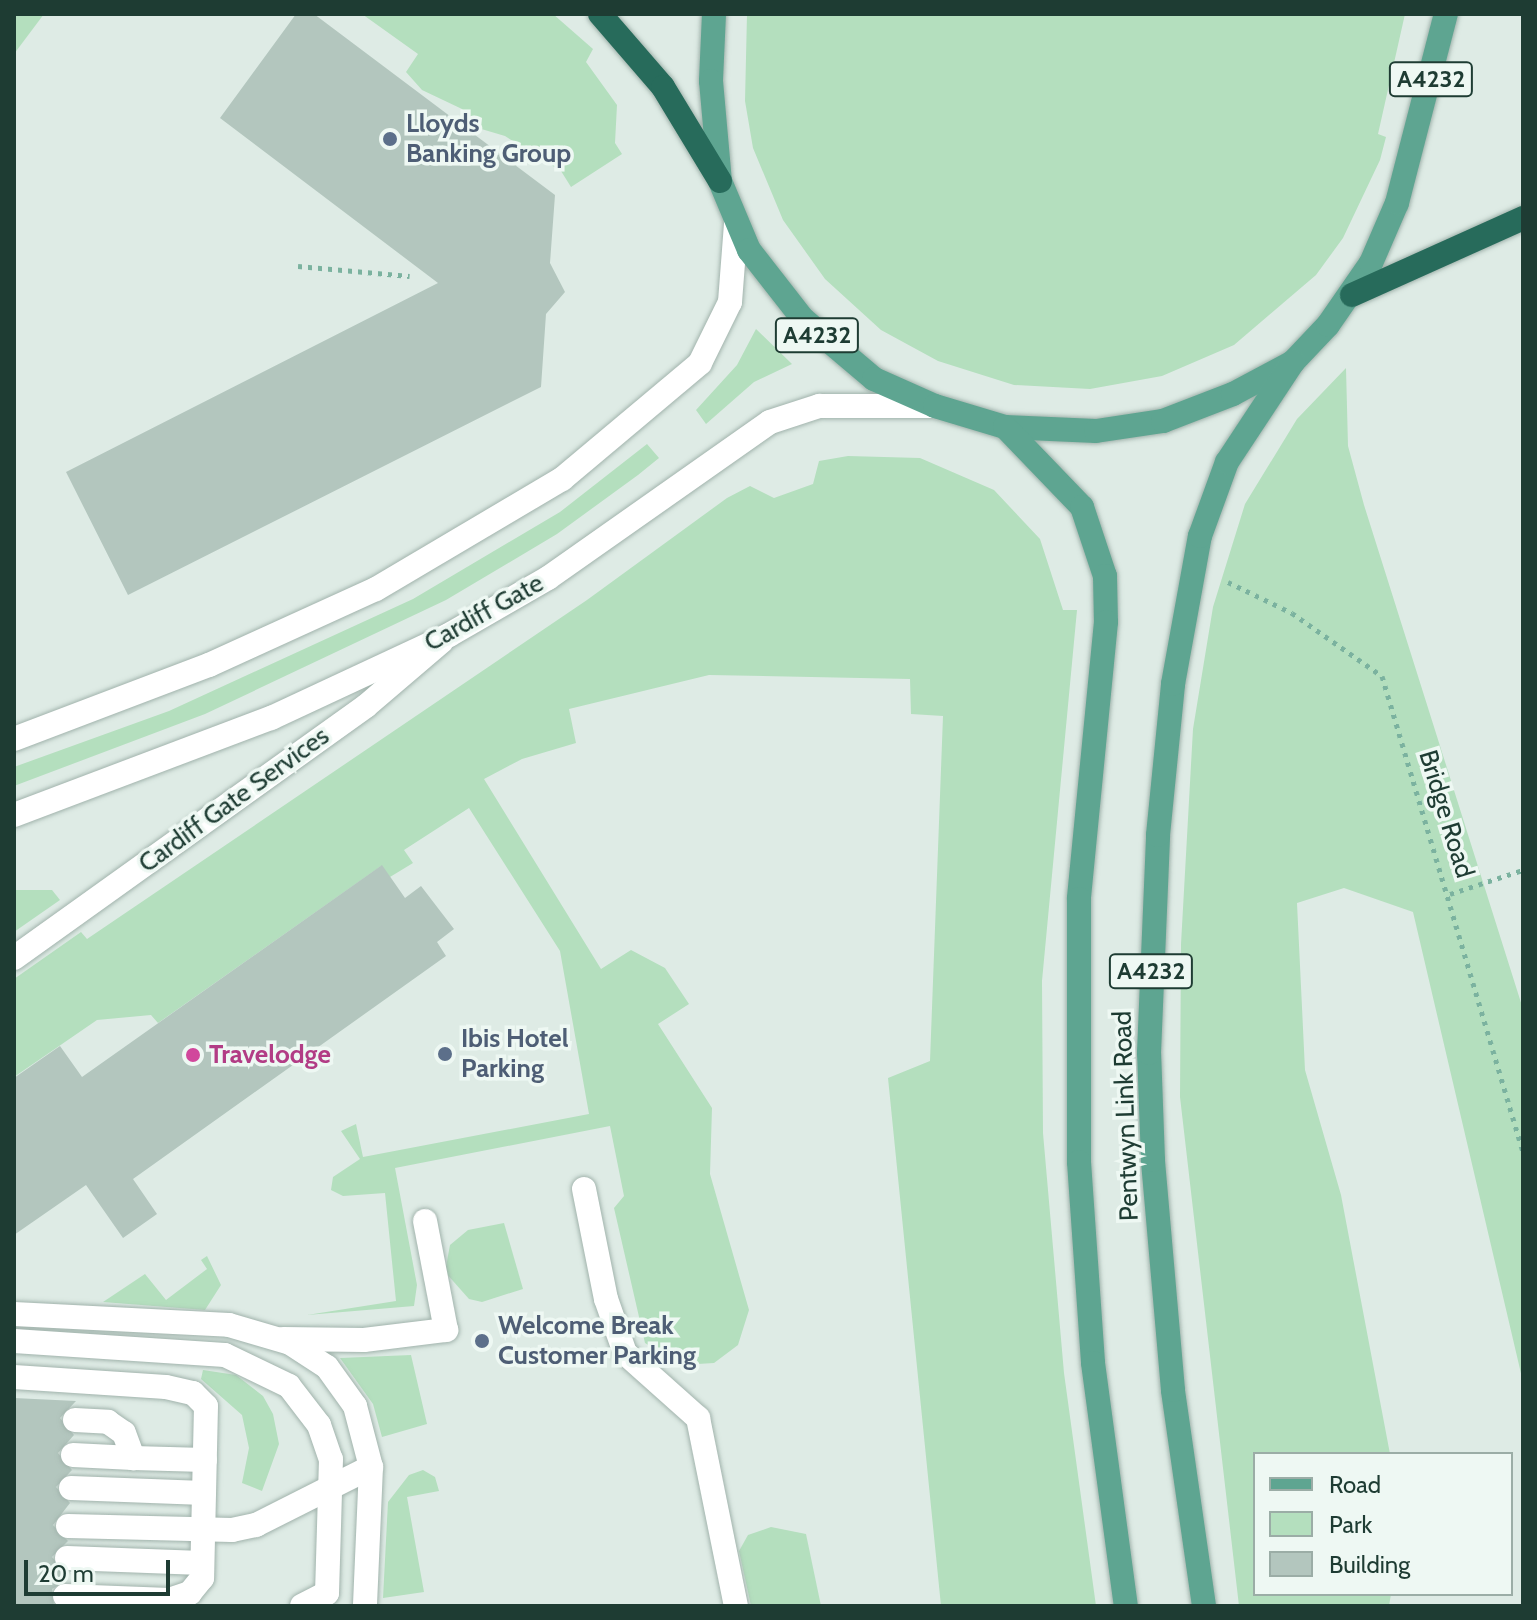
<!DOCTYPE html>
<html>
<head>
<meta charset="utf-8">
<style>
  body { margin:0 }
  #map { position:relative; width:1537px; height:1620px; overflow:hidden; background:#deebe5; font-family:Cabin,sans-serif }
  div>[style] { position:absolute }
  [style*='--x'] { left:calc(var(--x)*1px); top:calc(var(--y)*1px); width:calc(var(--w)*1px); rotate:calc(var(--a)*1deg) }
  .green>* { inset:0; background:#b4dfbe }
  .building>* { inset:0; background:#b3c6be }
  .path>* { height:5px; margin-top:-2.5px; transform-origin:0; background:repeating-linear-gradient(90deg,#7bb29f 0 4px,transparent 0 10px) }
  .roads { filter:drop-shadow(0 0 2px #a1b3ac) drop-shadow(0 0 2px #a1b3ac) }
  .service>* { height:24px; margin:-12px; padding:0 12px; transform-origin:12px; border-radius:12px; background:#fff }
  .minor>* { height:24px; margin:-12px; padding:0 12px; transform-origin:12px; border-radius:12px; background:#fff }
  .primary>* { height:24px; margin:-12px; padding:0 12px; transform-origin:12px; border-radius:12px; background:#5ea591 }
  .motorway>* { height:24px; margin:-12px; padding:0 12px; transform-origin:12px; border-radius:12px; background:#276b5b }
  .dots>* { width:22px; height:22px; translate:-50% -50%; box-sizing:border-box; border:4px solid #eef8f3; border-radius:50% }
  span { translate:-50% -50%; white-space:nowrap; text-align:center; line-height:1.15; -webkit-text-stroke:7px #eef8f3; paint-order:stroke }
  .shield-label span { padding:2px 6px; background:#eef8f3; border:2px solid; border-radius:6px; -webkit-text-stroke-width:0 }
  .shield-label { font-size:24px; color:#1e3c33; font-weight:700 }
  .service-label { font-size:26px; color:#4e5e75; font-weight:700 }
  .left { translate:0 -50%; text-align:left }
  .street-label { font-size:26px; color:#1e3c33 }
  .hotel-label { font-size:26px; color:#b23c85; font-weight:700 }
  .frame { position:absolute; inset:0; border:16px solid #1e3c33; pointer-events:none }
  .legend { position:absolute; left:1253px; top:1452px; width:260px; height:144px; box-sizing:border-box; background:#eef8f3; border:2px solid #9bada6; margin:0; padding:10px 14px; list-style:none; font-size:24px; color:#1e3c33 }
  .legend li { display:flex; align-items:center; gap:16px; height:40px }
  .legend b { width:40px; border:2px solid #9bada6 }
  .scale { position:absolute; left:24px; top:1560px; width:146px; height:36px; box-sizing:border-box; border:4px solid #1e3c33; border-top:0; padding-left:10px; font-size:24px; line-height:28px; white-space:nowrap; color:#1e3c33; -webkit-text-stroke:6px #eef8f3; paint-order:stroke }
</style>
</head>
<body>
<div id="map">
  <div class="green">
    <div style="clip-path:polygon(14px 14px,44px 14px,14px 54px)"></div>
    <div style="clip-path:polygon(362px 14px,553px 14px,593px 49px,586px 62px,617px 105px,615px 143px,622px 154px,571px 187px,561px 171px,505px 136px,478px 128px,462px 109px,422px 90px,406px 72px,418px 54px)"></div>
    <div style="clip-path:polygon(747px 14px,1405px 14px,1378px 134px,1386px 137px,1380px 160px,1343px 238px,1316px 275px,1234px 345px,1162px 376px,1090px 389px,1014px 385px,938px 361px,881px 330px,825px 279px,783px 220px,753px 148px,745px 101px)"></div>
    <div style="clip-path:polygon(756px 329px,792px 364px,754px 382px,706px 424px,696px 410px,737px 365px)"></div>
    <div style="clip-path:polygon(1346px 368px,1348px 446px,1364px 505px,1523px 1009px,1523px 1382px,1413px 912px,1344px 888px,1297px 903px,1305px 1070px,1341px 1195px,1390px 1454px,1255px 1454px,1255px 1594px,1391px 1594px,1389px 1606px,1239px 1606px,1180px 1097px,1181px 944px,1193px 729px,1213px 607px,1245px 504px,1297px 419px)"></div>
    <div style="clip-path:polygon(647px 444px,659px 458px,638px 475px,557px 534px,446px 600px,205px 714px,14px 786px,14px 767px,169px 711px,413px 599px,560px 512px)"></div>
    <div style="clip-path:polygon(848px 456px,920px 458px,994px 490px,1040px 539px,1063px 610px,1077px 610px,1042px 981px,1043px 1133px,1064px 1373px,1096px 1606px,941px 1606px,888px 1078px,930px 1061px,943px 716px,911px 714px,910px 679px,709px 675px,569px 709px,576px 743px,522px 759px,484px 779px,601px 969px,631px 950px,665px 968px,689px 1004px,658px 1024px,712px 1108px,710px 1174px,749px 1310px,738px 1345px,714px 1363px,681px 1365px,645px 1343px,614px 1208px,624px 1196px,610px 1126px,395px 1168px,417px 1285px,414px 1306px,307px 1315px,396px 1301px,385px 1193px,343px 1196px,331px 1190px,333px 1177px,360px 1159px,341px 1131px,356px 1124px,363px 1157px,589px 1114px,560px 951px,469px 808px,404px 850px,413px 863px,390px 877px,381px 866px,158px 1023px,151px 1015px,97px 1020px,14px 1077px,14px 979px,81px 932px,87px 939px,587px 600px,727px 498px,750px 486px,774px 498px,813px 484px,819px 461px)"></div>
    <div style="clip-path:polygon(14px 890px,52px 890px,60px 900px,14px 932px)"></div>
    <div style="clip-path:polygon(504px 1223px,523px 1289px,482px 1302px,469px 1299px,445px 1272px,450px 1245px,468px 1230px)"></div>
    <div style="clip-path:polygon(207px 1256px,221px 1285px,205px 1310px,103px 1302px,145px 1274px,166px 1300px,207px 1269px,201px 1260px)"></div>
    <div style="clip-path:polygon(411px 1355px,427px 1424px,382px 1437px,373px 1404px,340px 1358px)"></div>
    <div style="clip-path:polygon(203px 1370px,236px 1375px,263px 1396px,273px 1414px,279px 1444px,262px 1491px,242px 1483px,249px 1448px,242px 1415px,201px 1379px)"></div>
    <div style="clip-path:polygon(423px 1470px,435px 1477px,439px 1491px,407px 1497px,424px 1592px,383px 1598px,388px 1502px,409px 1475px)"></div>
    <div style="clip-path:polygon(771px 1527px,806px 1534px,821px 1606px,751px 1606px,739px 1551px,748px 1535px)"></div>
  </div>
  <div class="building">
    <div style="clip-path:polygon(296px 14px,314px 14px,555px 195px,550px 263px,565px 292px,546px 314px,541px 387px,128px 595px,66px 472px,438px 283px,220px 118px)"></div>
    <div style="clip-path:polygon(382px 865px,405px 898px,421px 886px,454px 929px,437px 942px,446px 956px,133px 1179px,157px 1214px,123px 1238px,86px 1185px,14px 1235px,14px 1078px,60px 1046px,82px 1077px)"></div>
    <div style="clip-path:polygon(14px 1398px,76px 1401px,60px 1418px,74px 1435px,58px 1453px,72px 1470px,56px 1487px,70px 1503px,53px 1525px,68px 1541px,52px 1557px,66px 1573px,66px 1581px,52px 1589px,54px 1606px,14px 1606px)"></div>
  </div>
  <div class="path">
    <div style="--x:298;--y:266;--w:112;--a:5.1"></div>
    <div style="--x:1228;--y:582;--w:71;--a:25.8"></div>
    <div style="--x:1292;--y:613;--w:110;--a:35"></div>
    <div style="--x:1382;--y:676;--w:495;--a:73.5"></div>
    <div style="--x:1450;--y:894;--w:77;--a:-18.2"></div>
  </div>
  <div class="roads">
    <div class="service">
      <div style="--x:14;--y:958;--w:433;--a:-35.6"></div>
      <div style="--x:366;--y:706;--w:99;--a:-40.5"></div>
      <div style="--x:584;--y:1189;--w:112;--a:78.7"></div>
      <div style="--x:606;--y:1299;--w:57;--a:70.6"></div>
      <div style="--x:625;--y:1353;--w:98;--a:41.7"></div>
      <div style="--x:698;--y:1418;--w:192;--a:78.6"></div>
      <div style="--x:14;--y:1314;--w:215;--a:2.9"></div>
      <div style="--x:229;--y:1325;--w:64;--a:16.4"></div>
      <div style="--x:290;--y:1343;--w:44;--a:33"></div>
      <div style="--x:327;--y:1367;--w:48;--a:54.3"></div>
      <div style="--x:355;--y:1406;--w:63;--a:75.3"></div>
      <div style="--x:371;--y:1467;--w:139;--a:92.5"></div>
      <div style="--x:283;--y:1339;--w:81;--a:0.7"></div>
      <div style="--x:364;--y:1340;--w:83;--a:-7"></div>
      <div style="--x:446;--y:1330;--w:111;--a:-100.9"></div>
      <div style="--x:14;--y:1341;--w:211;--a:3.8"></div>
      <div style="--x:225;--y:1355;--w:71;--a:25.8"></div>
      <div style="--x:289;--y:1386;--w:49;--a:52.4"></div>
      <div style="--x:319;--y:1425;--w:36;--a:71"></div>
      <div style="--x:331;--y:1459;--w:134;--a:91.7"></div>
      <div style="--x:327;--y:1593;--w:28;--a:153"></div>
      <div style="--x:14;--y:1377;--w:152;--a:3.8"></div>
      <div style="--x:166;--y:1387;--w:28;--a:13"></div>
      <div style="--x:193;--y:1393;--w:18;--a:45"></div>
      <div style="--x:206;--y:1406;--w:172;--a:91.3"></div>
      <div style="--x:202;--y:1578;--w:19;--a:129"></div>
      <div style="--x:190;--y:1593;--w:22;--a:162"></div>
      <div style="--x:169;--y:1600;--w:104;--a:-177.8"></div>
      <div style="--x:75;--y:1420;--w:33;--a:3"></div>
      <div style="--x:108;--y:1422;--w:19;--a:35"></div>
      <div style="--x:124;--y:1433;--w:27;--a:70"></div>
      <div style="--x:133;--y:1458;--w:72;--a:1.6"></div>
      <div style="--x:73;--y:1455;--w:60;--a:2.9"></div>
      <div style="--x:71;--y:1488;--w:133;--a:2.2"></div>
      <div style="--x:68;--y:1526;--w:164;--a:1.4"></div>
      <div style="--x:232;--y:1530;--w:25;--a:-12"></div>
      <div style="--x:256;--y:1525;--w:129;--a:-26.8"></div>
      <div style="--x:67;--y:1558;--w:135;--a:2.1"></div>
    </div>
    <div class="minor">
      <div style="--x:14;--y:739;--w:209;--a:-20.8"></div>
      <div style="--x:209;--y:665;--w:183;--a:-24.5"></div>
      <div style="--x:376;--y:589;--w:216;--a:-30.6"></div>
      <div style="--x:562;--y:479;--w:180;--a:-40"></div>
      <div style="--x:700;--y:363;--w:68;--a:-63.8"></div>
      <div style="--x:730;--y:302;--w:78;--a:-85.6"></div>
      <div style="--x:14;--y:815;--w:275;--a:-20.7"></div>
      <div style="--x:271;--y:718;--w:196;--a:-25"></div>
      <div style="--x:449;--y:635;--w:114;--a:-29.9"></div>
      <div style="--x:548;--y:578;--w:271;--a:-35.1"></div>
      <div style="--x:770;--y:422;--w:52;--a:-18.1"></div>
      <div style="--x:819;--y:406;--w:113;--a:0"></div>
    </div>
    <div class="primary">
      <div style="--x:714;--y:14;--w:67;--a:92.6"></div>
      <div style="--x:711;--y:81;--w:100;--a:84.9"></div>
      <div style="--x:720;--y:181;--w:75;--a:67.2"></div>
      <div style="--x:749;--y:250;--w:88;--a:52"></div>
      <div style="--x:803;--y:319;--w:93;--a:40.2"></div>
      <div style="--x:874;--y:379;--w:67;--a:23.9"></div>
      <div style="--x:935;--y:406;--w:73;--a:16.7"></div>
      <div style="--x:1005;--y:427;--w:91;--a:2.5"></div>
      <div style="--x:1096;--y:431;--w:68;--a:-8.5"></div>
      <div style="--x:1163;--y:421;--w:75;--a:-21.1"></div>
      <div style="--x:1233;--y:394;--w:68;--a:-28.1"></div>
      <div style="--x:1293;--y:362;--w:51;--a:-46.6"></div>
      <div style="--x:1328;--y:325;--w:75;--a:-55.3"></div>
      <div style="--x:1371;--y:263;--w:65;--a:-66.6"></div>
      <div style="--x:1397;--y:203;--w:195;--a:-75.5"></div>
      <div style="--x:1005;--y:427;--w:111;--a:46.1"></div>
      <div style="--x:1082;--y:507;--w:73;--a:71.6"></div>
      <div style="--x:1105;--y:576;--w:46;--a:88.8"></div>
      <div style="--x:1106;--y:622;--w:278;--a:95.6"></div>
      <div style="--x:1079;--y:899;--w:263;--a:90"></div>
      <div style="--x:1079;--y:1162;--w:201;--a:86"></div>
      <div style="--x:1093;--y:1363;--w:245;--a:82.3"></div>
      <div style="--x:1204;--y:1606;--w:218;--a:-98.2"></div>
      <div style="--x:1173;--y:1390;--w:231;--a:-95"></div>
      <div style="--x:1153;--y:1160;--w:107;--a:-92.1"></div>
      <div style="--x:1149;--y:1053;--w:218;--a:-87.6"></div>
      <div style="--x:1158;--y:835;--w:152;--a:-84.3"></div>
      <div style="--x:1173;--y:684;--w:150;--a:-79.7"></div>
      <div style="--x:1200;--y:536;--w:79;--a:-70"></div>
      <div style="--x:1227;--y:462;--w:120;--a:-56.6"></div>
    </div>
    <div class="motorway">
      <div style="--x:600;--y:14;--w:96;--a:49.2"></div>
      <div style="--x:663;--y:87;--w:110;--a:58.8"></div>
      <div style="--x:1352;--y:295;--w:188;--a:-24.2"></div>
    </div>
  </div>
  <div class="dots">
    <div style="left:390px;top:139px;background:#5c6f8a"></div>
    <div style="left:445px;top:1054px;background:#5c6f8a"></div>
    <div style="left:193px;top:1055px;background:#d1479c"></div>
    <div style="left:482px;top:1341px;background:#5c6f8a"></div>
  </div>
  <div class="shield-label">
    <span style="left:1431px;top:79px">A4232</span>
    <span style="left:817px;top:335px">A4232</span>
    <span style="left:1151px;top:971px">A4232</span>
  </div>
  <div class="service-label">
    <span class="left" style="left:406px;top:139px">Lloyds<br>Banking Group</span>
    <span class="left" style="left:461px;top:1054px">Ibis Hotel<br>Parking</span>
    <span class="left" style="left:498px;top:1341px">Welcome Break<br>Customer Parking</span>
  </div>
  <div class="street-label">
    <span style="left:484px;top:613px;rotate:-29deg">Cardiff Gate</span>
    <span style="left:234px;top:800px;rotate:-36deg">Cardiff Gate Services</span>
    <span style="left:1446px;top:814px;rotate:73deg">Bridge Road</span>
    <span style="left:1126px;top:1116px;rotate:-92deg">Pentwyn Link Road</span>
  </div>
  <div class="hotel-label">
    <span class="left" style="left:209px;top:1055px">Travelodge</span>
  </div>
  <div class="frame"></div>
  <ul class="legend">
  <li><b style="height:10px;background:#5ea591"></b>Road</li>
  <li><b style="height:22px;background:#b4dfbe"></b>Park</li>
  <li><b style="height:22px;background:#b3c6be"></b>Building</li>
  </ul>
  <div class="scale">20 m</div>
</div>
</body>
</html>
